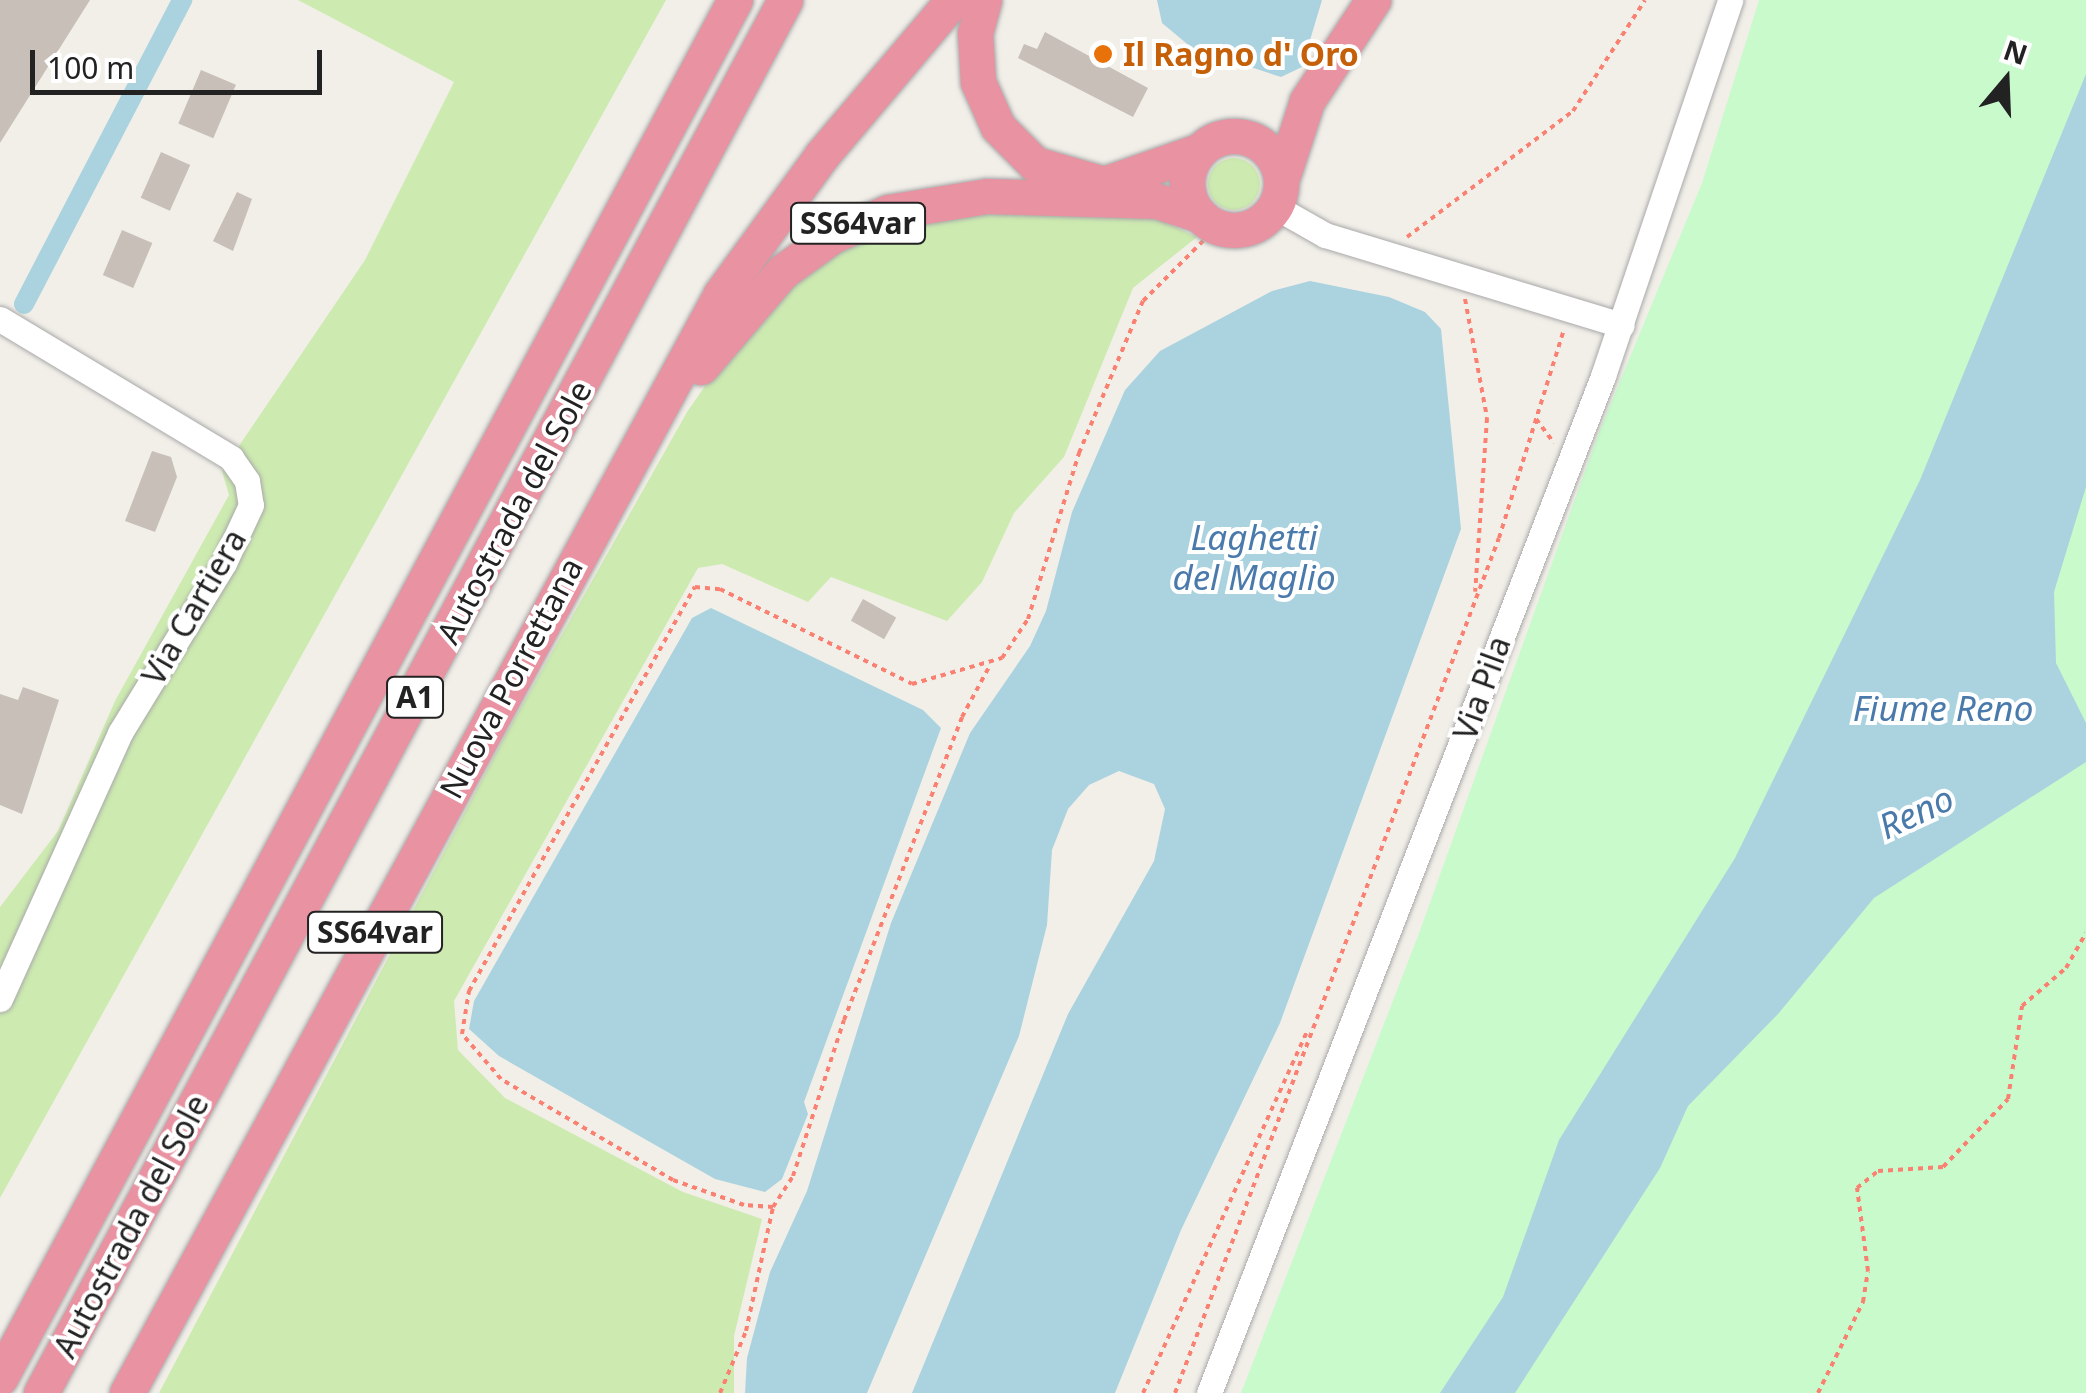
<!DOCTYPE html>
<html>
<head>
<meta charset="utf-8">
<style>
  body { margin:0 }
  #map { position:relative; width:2086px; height:1393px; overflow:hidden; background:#f2efe9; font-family:"Noto Sans",sans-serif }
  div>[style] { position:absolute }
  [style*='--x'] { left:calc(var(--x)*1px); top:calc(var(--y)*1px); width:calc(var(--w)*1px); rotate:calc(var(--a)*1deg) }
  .grass>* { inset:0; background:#cdebb0 }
  .round { border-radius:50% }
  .park>* { inset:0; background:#c8facc }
  .water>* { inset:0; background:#aad3df }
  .canal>* { height:20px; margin:-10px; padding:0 10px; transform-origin:10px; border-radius:10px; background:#aad3df }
  .building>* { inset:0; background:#c7bfb8; transform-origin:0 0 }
  .path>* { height:4px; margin-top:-2px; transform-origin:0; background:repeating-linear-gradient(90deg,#fa8072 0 5px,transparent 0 10px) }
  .roads { filter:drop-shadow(0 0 2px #a9a9a9) drop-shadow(0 0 2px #a9a9a9) }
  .minor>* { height:25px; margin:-12.5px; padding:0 12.5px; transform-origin:12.5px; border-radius:12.5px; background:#fff }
  .highway>* { height:35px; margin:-17.5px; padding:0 17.5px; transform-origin:17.5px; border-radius:17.5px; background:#e892a2 }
  .highway>.ring { margin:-17.5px; padding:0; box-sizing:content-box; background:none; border:35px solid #e892a2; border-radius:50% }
  .dots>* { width:28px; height:28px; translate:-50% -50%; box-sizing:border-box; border:5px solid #fff; border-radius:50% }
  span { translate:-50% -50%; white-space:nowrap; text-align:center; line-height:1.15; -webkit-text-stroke:8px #fff; paint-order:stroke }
  .shield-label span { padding:2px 8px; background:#fff; border:2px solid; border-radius:8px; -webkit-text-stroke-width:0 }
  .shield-label { font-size:30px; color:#222; font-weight:700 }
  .food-label { font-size:32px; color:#c56008; font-weight:700 }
  .left { translate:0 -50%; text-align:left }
  .street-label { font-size:32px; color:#222 }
  .water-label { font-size:35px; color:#4a7aab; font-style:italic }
  .north { position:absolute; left:1956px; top:30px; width:100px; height:100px; -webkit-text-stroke:8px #fff; paint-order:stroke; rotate:19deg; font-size:28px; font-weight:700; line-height:40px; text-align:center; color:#222 }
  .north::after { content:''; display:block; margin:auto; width:35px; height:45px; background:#222; clip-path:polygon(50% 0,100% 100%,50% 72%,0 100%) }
  .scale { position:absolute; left:30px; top:50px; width:292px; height:45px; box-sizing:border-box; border:5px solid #222; border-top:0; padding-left:12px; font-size:30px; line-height:35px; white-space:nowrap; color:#222; -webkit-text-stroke:8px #fff; paint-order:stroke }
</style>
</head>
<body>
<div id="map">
  <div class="grass">
    <div style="clip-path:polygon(298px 0,666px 0,0 1198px,0 907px,58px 831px,115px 701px,229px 495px,222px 471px,365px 260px,454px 82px)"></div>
    <div class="round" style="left:1208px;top:158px;width:52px;height:52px"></div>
    <div style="clip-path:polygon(979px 209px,1143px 212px,1197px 237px,1133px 288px,1064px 457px,1014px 513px,982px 582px,947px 621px,831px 577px,808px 602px,722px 564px,698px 568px,454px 1001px,458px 1050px,505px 1098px,683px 1192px,762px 1219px,734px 1336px,734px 1393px,159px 1393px,507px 732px,687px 412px,748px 324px,820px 261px,865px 234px)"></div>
  </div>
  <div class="park">
    <div style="clip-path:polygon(1759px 0,2086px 0,2086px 1393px,1241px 1393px,1418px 936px,1599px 432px,1702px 183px)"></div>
  </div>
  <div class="water">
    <div style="clip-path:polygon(1157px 0,1322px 0,1302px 67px,1281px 77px,1192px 48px,1162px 23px)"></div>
    <div style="clip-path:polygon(2086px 74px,2086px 487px,2054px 592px,2056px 663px,2086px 723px,2086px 762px,1874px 898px,1778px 1014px,1688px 1106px,1660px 1168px,1515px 1393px,1440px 1393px,1503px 1297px,1559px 1140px,1735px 858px,1920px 480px)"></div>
    <div style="clip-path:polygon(1310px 281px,1389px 297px,1425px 312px,1441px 329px,1461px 529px,1280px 1023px,1181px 1230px,1115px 1393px,912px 1393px,1068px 1014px,1154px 861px,1165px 809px,1154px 784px,1119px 771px,1089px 785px,1068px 809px,1052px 850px,1047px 925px,1019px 1036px,867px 1393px,745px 1393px,747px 1358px,770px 1272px,807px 1191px,891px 923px,970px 733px,1030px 646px,1046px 611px,1072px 512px,1125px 390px,1160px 351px,1272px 291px)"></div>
    <div style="clip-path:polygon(711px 608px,923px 710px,941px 728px,804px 1102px,808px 1114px,782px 1179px,765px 1192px,715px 1179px,499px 1056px,469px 1029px,474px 1001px,692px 618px)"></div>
  </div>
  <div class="canal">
    <div style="--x:24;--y:304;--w:343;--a:-62.5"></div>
  </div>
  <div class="building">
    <div style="clip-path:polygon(0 0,90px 0,0 143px)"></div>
    <div style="clip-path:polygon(1045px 32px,1148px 88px,1133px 117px,1018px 58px,1024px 44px,1037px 49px)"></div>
    <div style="left:201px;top:70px;width:38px;height:58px;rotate:23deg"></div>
    <div style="left:161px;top:152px;width:32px;height:50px;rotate:24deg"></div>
    <div style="clip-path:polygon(237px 192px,252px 199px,233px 251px,213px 241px)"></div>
    <div style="left:122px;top:230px;width:33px;height:49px;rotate:23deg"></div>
    <div style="clip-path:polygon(152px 451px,171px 457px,177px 477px,155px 532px,125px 521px)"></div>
    <div style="left:863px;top:599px;width:38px;height:25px;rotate:29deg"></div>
    <div style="clip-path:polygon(23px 687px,59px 700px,22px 814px,0 805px,0 694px,18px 700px)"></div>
  </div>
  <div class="path">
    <div style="--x:1407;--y:237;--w:208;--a:-37.2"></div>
    <div style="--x:1573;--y:111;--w:132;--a:-57"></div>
    <div style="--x:1465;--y:299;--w:121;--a:79.5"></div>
    <div style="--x:1487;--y:418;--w:174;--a:93.9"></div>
    <div style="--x:1536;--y:419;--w:30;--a:53"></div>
    <div style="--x:773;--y:1207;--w:29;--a:-176"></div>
    <div style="--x:744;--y:1205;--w:75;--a:-160.6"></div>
    <div style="--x:673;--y:1180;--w:199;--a:-149.6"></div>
    <div style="--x:501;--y:1079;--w:60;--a:-130.9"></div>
    <div style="--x:462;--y:1034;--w:44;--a:-80.8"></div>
    <div style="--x:469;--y:991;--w:463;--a:-60.8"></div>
    <div style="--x:695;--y:587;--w:25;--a:5"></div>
    <div style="--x:720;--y:589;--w:214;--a:26.3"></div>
    <div style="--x:912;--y:684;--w:94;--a:-16.1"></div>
    <div style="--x:1002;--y:658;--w:47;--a:-56.3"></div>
    <div style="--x:1028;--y:619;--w:174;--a:-72.9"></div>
    <div style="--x:1079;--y:453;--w:165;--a:-67.2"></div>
    <div style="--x:1143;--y:301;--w:86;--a:-45"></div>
    <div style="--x:720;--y:1393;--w:67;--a:-67.2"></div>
    <div style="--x:746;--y:1331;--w:127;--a:-77.7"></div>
    <div style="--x:773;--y:1207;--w:37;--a:-57"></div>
    <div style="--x:793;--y:1176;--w:164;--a:-71.9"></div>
    <div style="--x:844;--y:1020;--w:325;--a:-68.7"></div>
    <div style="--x:962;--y:717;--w:57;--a:-61.6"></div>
    <div style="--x:1143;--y:1393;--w:400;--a:-65.6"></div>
    <div style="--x:1175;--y:1393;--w:914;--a:-69.25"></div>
    <div style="--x:1499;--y:538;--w:216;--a:-72.7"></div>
    <div style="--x:1818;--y:1393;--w:102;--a:-63.7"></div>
    <div style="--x:1863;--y:1302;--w:31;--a:-81"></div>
    <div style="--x:1868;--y:1271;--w:84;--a:-97.5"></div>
    <div style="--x:1857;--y:1188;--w:27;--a:-39"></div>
    <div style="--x:1878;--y:1171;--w:65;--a:-3.5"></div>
    <div style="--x:1943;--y:1167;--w:94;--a:-46.3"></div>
    <div style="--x:2008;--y:1099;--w:94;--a:-81.4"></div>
    <div style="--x:2022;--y:1006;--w:58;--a:-40.8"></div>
    <div style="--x:2066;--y:968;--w:40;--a:-60.3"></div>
  </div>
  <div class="roads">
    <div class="minor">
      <div style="--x:1274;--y:206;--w:59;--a:29.6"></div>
      <div style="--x:1325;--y:235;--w:310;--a:16.9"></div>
      <div style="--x:0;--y:319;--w:270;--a:31"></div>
      <div style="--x:231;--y:458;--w:28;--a:55"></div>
      <div style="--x:247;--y:481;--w:24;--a:81"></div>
      <div style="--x:251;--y:505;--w:64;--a:115"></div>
      <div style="--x:224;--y:563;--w:199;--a:121.5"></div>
      <div style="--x:120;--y:733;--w:292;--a:114.3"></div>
      <div style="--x:1209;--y:1393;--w:1091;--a:-68.82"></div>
      <div style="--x:1603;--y:376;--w:397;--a:-71.3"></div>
    </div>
    <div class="highway">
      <div style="--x:984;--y:0;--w:34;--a:105"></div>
      <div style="--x:975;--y:33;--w:49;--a:86.5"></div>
      <div style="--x:978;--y:82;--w:49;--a:66"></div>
      <div style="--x:998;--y:127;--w:52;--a:45"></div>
      <div style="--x:1035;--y:164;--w:72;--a:16.2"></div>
      <div style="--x:1104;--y:184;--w:101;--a:-19.2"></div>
      <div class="ring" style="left:1187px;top:136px;width:59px;height:59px"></div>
      <div style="--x:1281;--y:181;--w:84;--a:-72"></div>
      <div style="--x:1307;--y:101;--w:121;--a:-56.8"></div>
      <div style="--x:701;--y:367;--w:125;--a:-49.5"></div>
      <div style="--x:782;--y:272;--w:62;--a:-35.8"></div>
      <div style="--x:832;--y:236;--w:61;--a:-23.2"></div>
      <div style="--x:888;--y:212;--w:100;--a:-9.2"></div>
      <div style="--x:987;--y:196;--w:170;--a:1.7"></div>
      <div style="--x:1157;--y:201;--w:45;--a:18"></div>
      <div style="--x:0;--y:1378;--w:1562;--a:-61.93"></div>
      <div style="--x:41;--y:1393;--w:1579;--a:-61.89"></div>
      <div style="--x:127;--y:1393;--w:1249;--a:-61.61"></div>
      <div style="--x:721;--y:294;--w:172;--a:-54"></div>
      <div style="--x:822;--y:155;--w:203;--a:-49.8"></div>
    </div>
  </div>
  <div class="dots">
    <div style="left:1103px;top:54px;background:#e8710a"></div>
  </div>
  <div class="shield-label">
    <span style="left:858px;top:223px">SS64var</span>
    <span style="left:415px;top:697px">A1</span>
    <span style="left:375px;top:932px">SS64var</span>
  </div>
  <div class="food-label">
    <span class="left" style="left:1123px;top:54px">Il Ragno d' Oro</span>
  </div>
  <div class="street-label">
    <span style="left:514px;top:512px;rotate:-62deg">Autostrada del Sole</span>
    <span style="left:194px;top:607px;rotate:-60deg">Via Cartiera</span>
    <span style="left:511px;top:678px;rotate:-62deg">Nuova Porrettana</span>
    <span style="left:1482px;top:688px;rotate:-70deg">Via Pila</span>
    <span style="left:131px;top:1226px;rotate:-62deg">Autostrada del Sole</span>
  </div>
  <div class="water-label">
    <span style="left:1254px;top:557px">Laghetti<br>del Maglio</span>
    <span style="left:1943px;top:708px">Fiume Reno</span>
    <span style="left:1916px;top:812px;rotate:-25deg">Reno</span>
  </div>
  <div class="north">N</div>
  <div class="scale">100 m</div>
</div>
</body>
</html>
